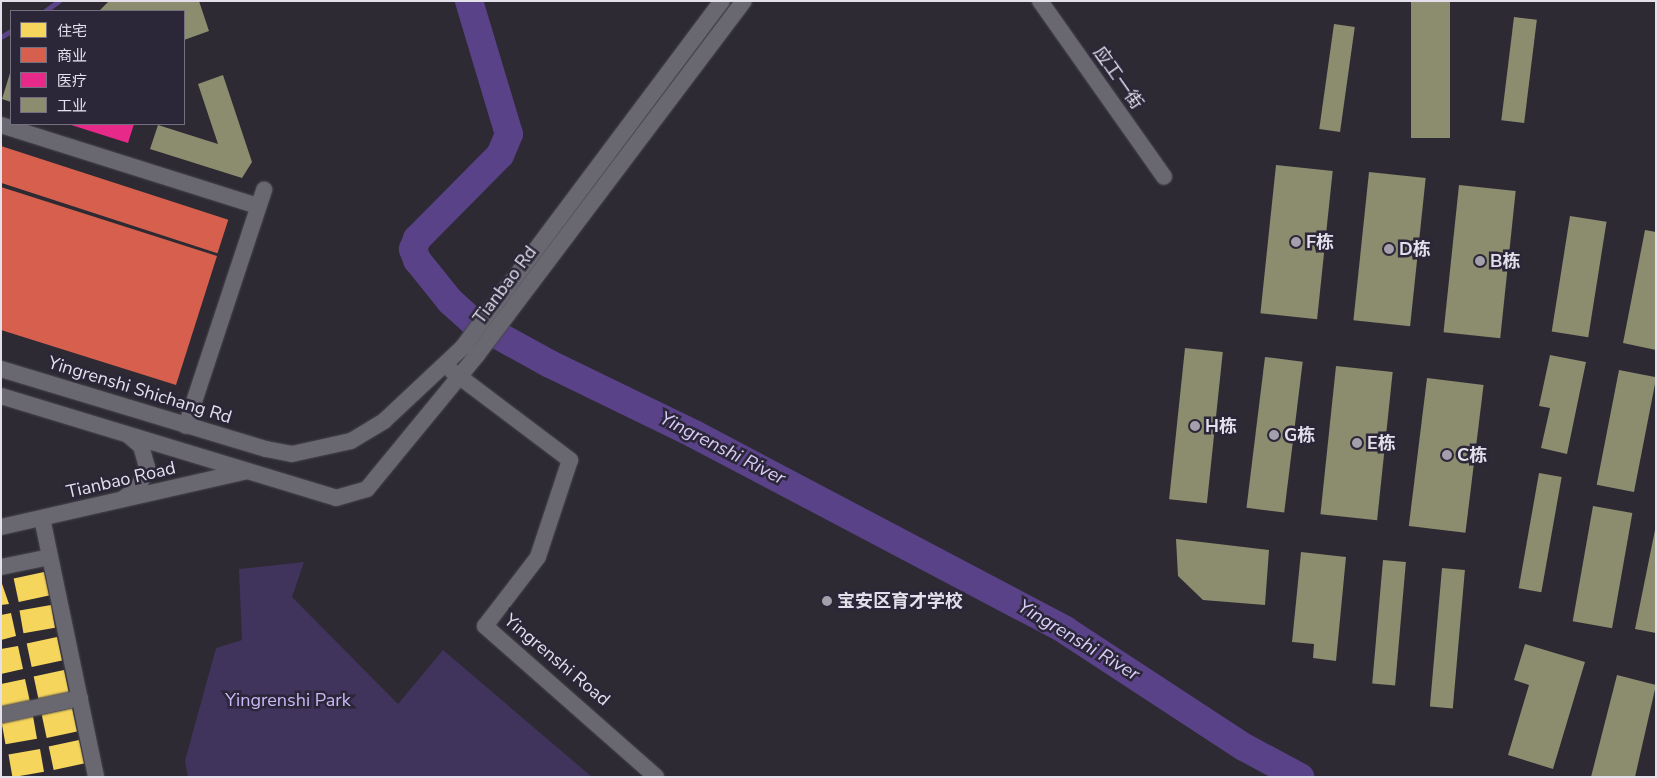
<!DOCTYPE html>
<html>
<head>
<meta charset="utf-8">
<style>
  body { margin:0 }
  #map { position:relative; width:1657px; height:778px; overflow:hidden; background:#2d2a34; font-family:"Nunito Sans","Noto Sans SC",sans-serif }
  div>[style] { position:absolute }
  [style*='--x'] { left:calc(var(--x)*1px); top:calc(var(--y)*1px); width:calc(var(--w)*1px); rotate:calc(var(--a)*1deg) }
  .green>* { inset:0; background:#40335c }
  .homes>* { inset:0; background:#f6d55c; transform-origin:0 0 }
  .shops>* { inset:0; background:#d6604d; transform-origin:0 0 }
  .health>* { inset:0; background:#e7298a }
  .industry>* { inset:0; background:#8c8c6e; transform-origin:0 0 }
  .stream>* { height:4.5px; margin:-2.25px; padding:0 2.25px; transform-origin:2.25px; border-radius:2.25px; background:#5a4288 }
  .river>* { height:28px; margin:-14px; padding:0 14px; transform-origin:14px; border-radius:14px; background:#5a4288 }
  .roads { filter:drop-shadow(0 0 1px #47454d) drop-shadow(0 0 1px #47454d) }
  .minor>* { height:16px; margin:-8px; padding:0 8px; transform-origin:8px; border-radius:8px; background:#696770 }
  .dots>* { width:14px; height:14px; translate:-50% -50%; box-sizing:border-box; border:2px solid #2b2638; border-radius:50% }
  span { translate:-50% -50%; white-space:nowrap; text-align:center; line-height:1.15; -webkit-text-stroke:5px #2b2638; paint-order:stroke }
  .street-label { font-size:18px; color:#e3e0ec }
  .poi-label { font-size:18px; color:#e3e0ec; font-weight:700 }
  .left { translate:0 -50%; text-align:left }
  .park-label { font-size:18px; color:#cab8f9 }
  .water-label { font-size:19px; color:#d7ccf7; font-style:italic }
  .frame { position:absolute; inset:0; border:2px solid #e3e0ec; pointer-events:none }
  .legend { position:absolute; left:10px; top:10px; width:175px; height:115px; box-sizing:border-box; background:#2b2638; border:1px solid #757080; margin:0; padding:6px 9px; list-style:none; font-size:15px; color:#e3e0ec }
  .legend li { display:flex; align-items:center; gap:10px; height:25px }
  .legend b { width:25px; border:1px solid #757080 }
</style>
</head>
<body>
<div id="map">
  <div class="green">
    <div style="clip-path:polygon(304px 562px,292px 597px,398px 704px,443px 650px,592px 777px,188px 777px,185px 761px,216px 648px,242px 640px,239px 569px)"></div>
  </div>
  <div class="homes">
    <div style="left:44px;top:572px;width:24px;height:31px;rotate:78deg"></div>
    <div style="clip-path:polygon(1px 581px,9px 604px,1px 605px)"></div>
    <div style="left:51px;top:605px;width:23px;height:32px;rotate:80deg"></div>
    <div style="clip-path:polygon(11px 613px,16px 636px,1px 640px,1px 615px)"></div>
    <div style="left:57px;top:637px;width:24px;height:31px;rotate:78deg"></div>
    <div style="clip-path:polygon(18px 646px,23px 669px,1px 674px,1px 649px)"></div>
    <div style="left:64px;top:670px;width:24px;height:31px;rotate:78deg"></div>
    <div style="clip-path:polygon(25px 679px,30px 702px,1px 708px,1px 684px)"></div>
    <div style="left:72px;top:708px;width:24px;height:31px;rotate:78deg"></div>
    <div style="left:33px;top:716px;width:23px;height:32px;rotate:80deg"></div>
    <div style="left:79px;top:740px;width:24px;height:31px;rotate:78deg"></div>
    <div style="left:40px;top:749px;width:23px;height:32px;rotate:80deg"></div>
  </div>
  <div class="shops">
    <div style="left:1px;top:146px;width:239px;height:35px;rotate:18deg"></div>
    <div style="clip-path:polygon(1px 187px,217px 256px,176px 385px,1px 330px)"></div>
  </div>
  <div class="health">
    <div style="clip-path:polygon(68px 124px,134px 124px,128px 143px)"></div>
  </div>
  <div class="industry">
    <div style="clip-path:polygon(109px 1px,199px 1px,209px 31px,184px 40px,184px 11px,99px 11px)"></div>
    <div style="left:1411px;top:1px;width:39px;height:137px"></div>
    <div style="left:1514px;top:17px;width:23px;height:104px;rotate:7deg"></div>
    <div style="left:1334px;top:24px;width:21px;height:106px;rotate:8deg"></div>
    <div style="clip-path:polygon(11px 70px,11px 102px,2px 99px)"></div>
    <div style="clip-path:polygon(223px 75px,252px 162px,242px 178px,150px 149px,158px 125px,218px 144px,198px 84px)"></div>
    <div style="left:1276px;top:165px;width:57px;height:149px;rotate:6deg"></div>
    <div style="left:1369px;top:172px;width:57px;height:149px;rotate:6deg"></div>
    <div style="left:1459px;top:185px;width:57px;height:148px;rotate:6deg"></div>
    <div style="left:1570px;top:216px;width:37px;height:117px;rotate:9deg"></div>
    <div style="clip-path:polygon(1645px 230px,1656px 232px,1656px 350px,1623px 343px)"></div>
    <div style="left:1185px;top:348px;width:38px;height:152px;rotate:6deg"></div>
    <div style="clip-path:polygon(1550px 355px,1586px 362px,1567px 454px,1541px 448px,1550px 408px,1539px 406px)"></div>
    <div style="left:1265px;top:357px;width:38px;height:152px;rotate:7deg"></div>
    <div style="left:1336px;top:366px;width:57px;height:149px;rotate:6deg"></div>
    <div style="left:1619px;top:370px;width:38px;height:117px;rotate:11deg"></div>
    <div style="left:1427px;top:378px;width:57px;height:149px;rotate:7deg"></div>
    <div style="left:1539px;top:473px;width:23px;height:117px;rotate:10deg"></div>
    <div style="left:1593px;top:506px;width:40px;height:117px;rotate:10deg"></div>
    <div style="clip-path:polygon(1655px 530px,1656px 531px,1656px 633px,1635px 629px)"></div>
    <div style="clip-path:polygon(1176px 539px,1269px 550px,1265px 605px,1203px 600px,1178px 576px)"></div>
    <div style="clip-path:polygon(1301px 552px,1346px 557px,1336px 661px,1313px 658px,1314px 644px,1292px 642px)"></div>
    <div style="left:1383px;top:560px;width:23px;height:124px;rotate:5deg"></div>
    <div style="left:1442px;top:568px;width:23px;height:139px;rotate:5deg"></div>
    <div style="clip-path:polygon(1525px 644px,1585px 662px,1553px 769px,1508px 755px,1529px 685px,1514px 680px)"></div>
    <div style="clip-path:polygon(1617px 675px,1656px 685px,1635px 777px,1591px 777px)"></div>
  </div>
  <div class="stream">
    <div style="--x:45;--y:11;--w:17;--a:-36"></div>
    <div style="--x:1;--y:37;--w:12;--a:-31"></div>
  </div>
  <div class="river">
    <div style="--x:469;--y:1;--w:139;--a:73.3"></div>
    <div style="--x:509;--y:134;--w:23;--a:113"></div>
    <div style="--x:500;--y:155;--w:118;--a:134.7"></div>
    <div style="--x:417;--y:239;--w:11;--a:112"></div>
    <div style="--x:413;--y:249;--w:12;--a:70"></div>
    <div style="--x:417;--y:260;--w:53;--a:51.2"></div>
    <div style="--x:450;--y:301;--w:30;--a:42"></div>
    <div style="--x:472;--y:321;--w:89;--a:28.9"></div>
    <div style="--x:550;--y:364;--w:160;--a:25.9"></div>
    <div style="--x:694;--y:434;--w:420;--a:27.8"></div>
    <div style="--x:1065;--y:630;--w:214;--a:33.2"></div>
    <div style="--x:1244;--y:747;--w:64;--a:28.2"></div>
  </div>
  <div class="roads">
    <div class="minor">
      <div style="--x:1040;--y:1;--w:215;--a:54.8"></div>
      <div style="--x:1;--y:125;--w:269;--a:17.5"></div>
      <div style="--x:1;--y:369;--w:277;--a:16.8"></div>
      <div style="--x:266;--y:449;--w:26;--a:11"></div>
      <div style="--x:292;--y:454;--w:60;--a:-12.4"></div>
      <div style="--x:351;--y:441;--w:39;--a:-31"></div>
      <div style="--x:384;--y:421;--w:108;--a:-43.1"></div>
      <div style="--x:463;--y:347;--w:432;--a:-53.2"></div>
      <div style="--x:452;--y:371;--w:148;--a:37"></div>
      <div style="--x:570;--y:460;--w:102;--a:108.3"></div>
      <div style="--x:538;--y:557;--w:87;--a:127.5"></div>
      <div style="--x:485;--y:626;--w:228;--a:41.4"></div>
      <div style="--x:1;--y:396;--w:350;--a:16.9"></div>
      <div style="--x:336;--y:498;--w:32;--a:-16"></div>
      <div style="--x:367;--y:489;--w:173;--a:-50.6"></div>
      <div style="--x:477;--y:355;--w:443;--a:-53"></div>
      <div style="--x:186;--y:426;--w:249;--a:-71.7"></div>
      <div style="--x:124;--y:498;--w:17;--a:-36"></div>
      <div style="--x:138;--y:488;--w:23;--a:-67"></div>
      <div style="--x:147;--y:467;--w:22;--a:-106"></div>
      <div style="--x:141;--y:446;--w:16;--a:-140"></div>
      <div style="--x:42;--y:518;--w:265;--a:78.2"></div>
      <div style="--x:1;--y:527;--w:252;--a:-12.8"></div>
      <div style="--x:1;--y:567;--w:50;--a:-11.5"></div>
      <div style="--x:1;--y:715;--w:81;--a:-12.1"></div>
    </div>
  </div>
  <div class="dots">
    <div style="left:1296px;top:242px;background:#a3a0ac"></div>
    <div style="left:1389px;top:249px;background:#a3a0ac"></div>
    <div style="left:1480px;top:261px;background:#a3a0ac"></div>
    <div style="left:1195px;top:426px;background:#a3a0ac"></div>
    <div style="left:1274px;top:435px;background:#a3a0ac"></div>
    <div style="left:1357px;top:443px;background:#a3a0ac"></div>
    <div style="left:1447px;top:455px;background:#a3a0ac"></div>
    <div style="left:827px;top:601px;background:#a3a0ac"></div>
  </div>
  <div class="street-label">
    <span style="left:1118px;top:78px;rotate:55deg">应工一街</span>
    <span style="left:505px;top:285px;rotate:-53deg">Tianbao Rd</span>
    <span style="left:140px;top:390px;rotate:17deg">Yingrenshi Shichang Rd</span>
    <span style="left:121px;top:480px;rotate:-13deg">Tianbao Road</span>
    <span style="left:557px;top:660px;rotate:40deg">Yingrenshi Road</span>
  </div>
  <div class="poi-label">
    <span class="left" style="left:1306px;top:242px">F栋</span>
    <span class="left" style="left:1399px;top:249px">D栋</span>
    <span class="left" style="left:1490px;top:261px">B栋</span>
    <span class="left" style="left:1205px;top:426px">H栋</span>
    <span class="left" style="left:1284px;top:435px">G栋</span>
    <span class="left" style="left:1367px;top:443px">E栋</span>
    <span class="left" style="left:1457px;top:455px">C栋</span>
    <span class="left" style="left:837px;top:601px">宝安区育才学校</span>
  </div>
  <div class="park-label">
    <span style="left:288px;top:700px">Yingrenshi Park</span>
  </div>
  <div class="water-label">
    <span style="left:722px;top:449px;rotate:27deg">Yingrenshi River</span>
    <span style="left:1078px;top:641px;rotate:31deg">Yingrenshi River</span>
  </div>
  <div class="frame"></div>
  <ul class="legend">
  <li><b style="height:14px;background:#f6d55c"></b>住宅</li>
  <li><b style="height:14px;background:#d6604d"></b>商业</li>
  <li><b style="height:14px;background:#e7298a"></b>医疗</li>
  <li><b style="height:14px;background:#8c8c6e"></b>工业</li>
  </ul>
</div>
</body>
</html>
